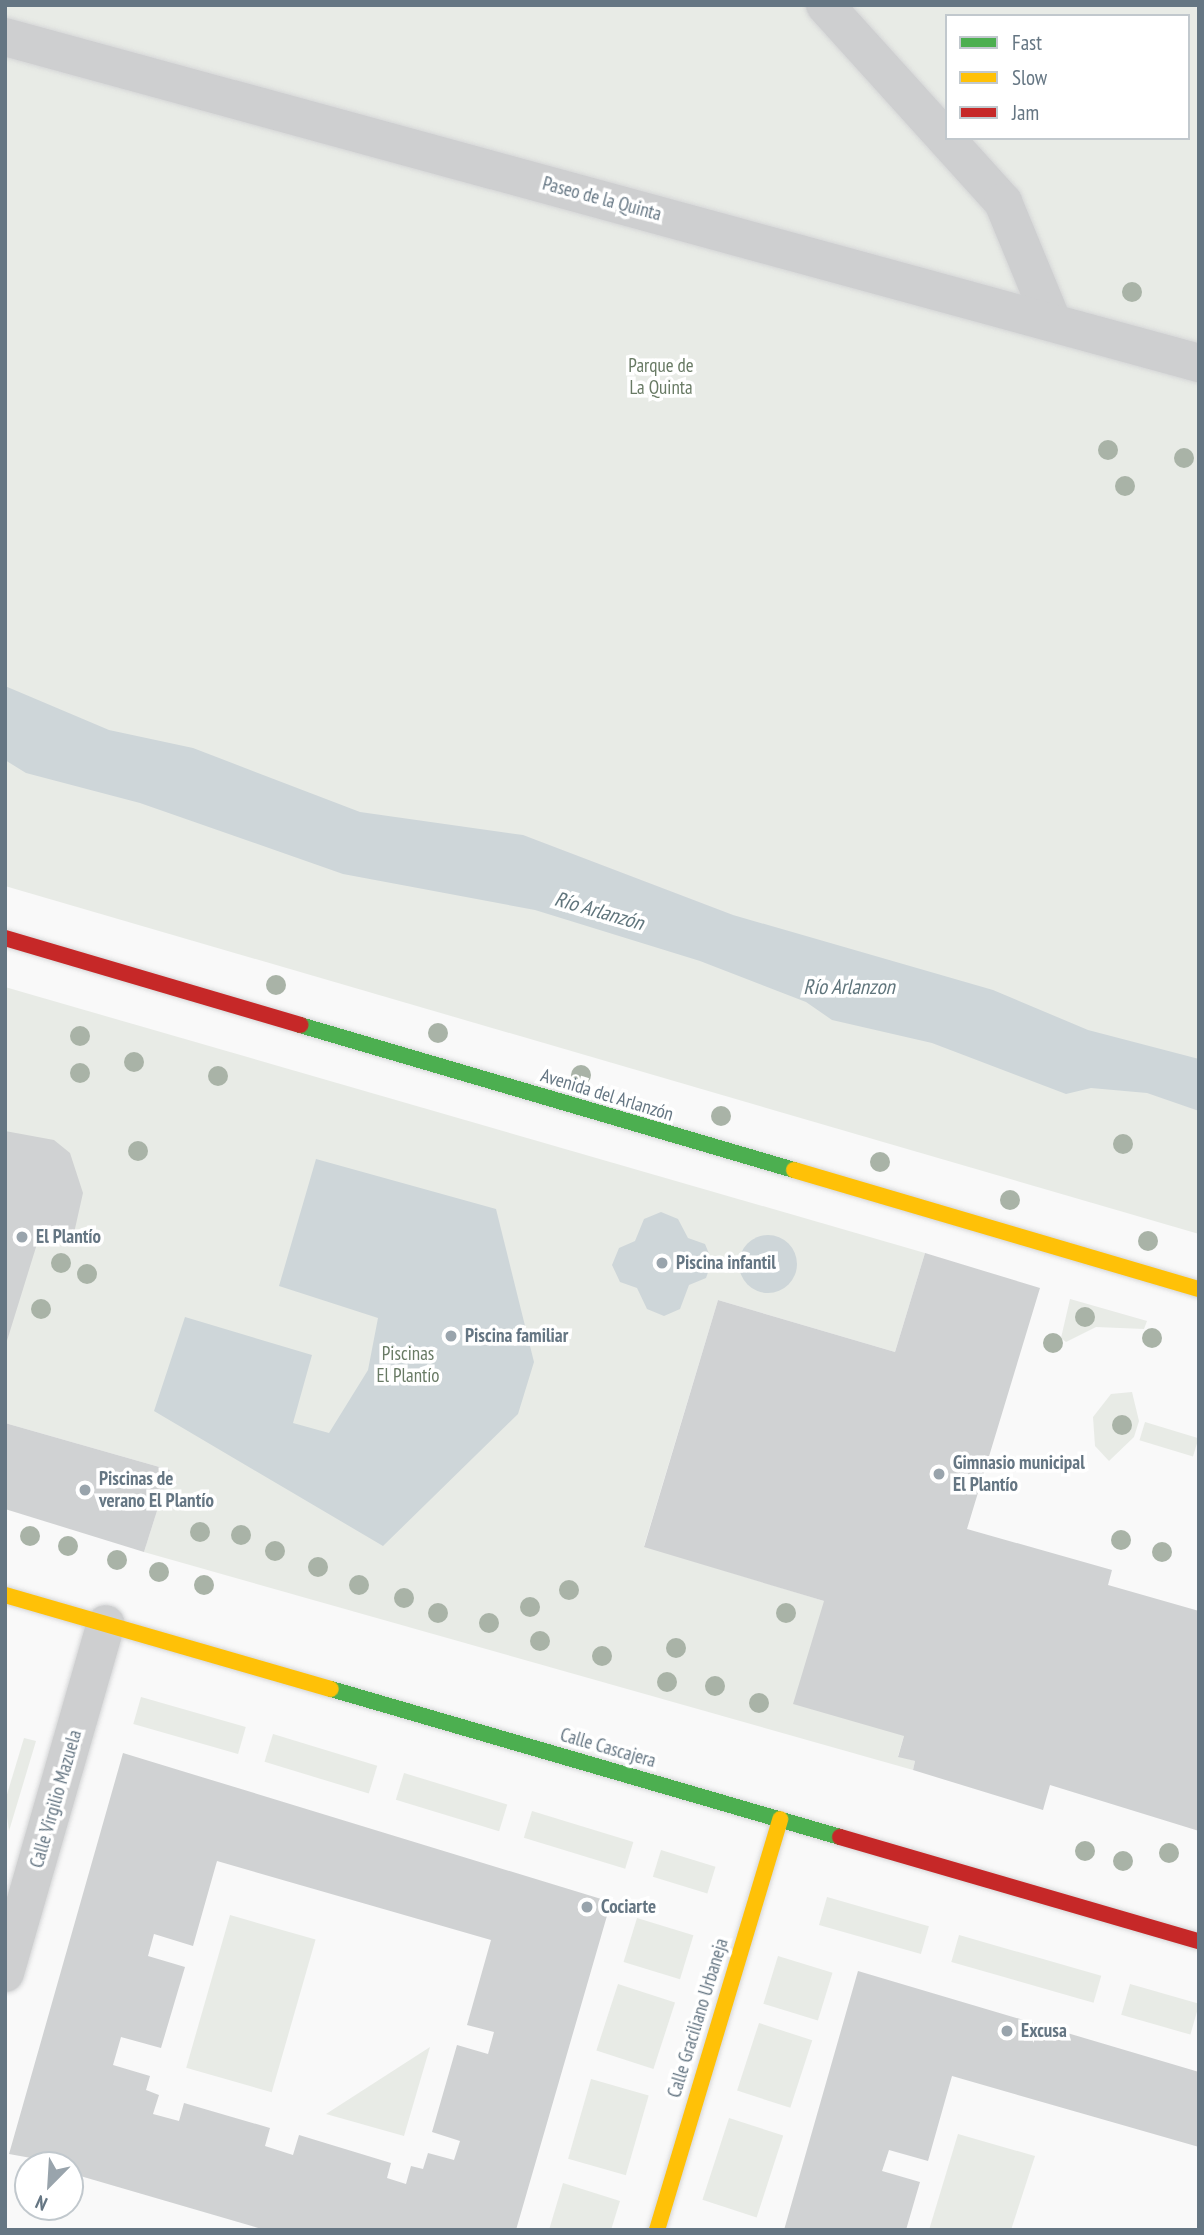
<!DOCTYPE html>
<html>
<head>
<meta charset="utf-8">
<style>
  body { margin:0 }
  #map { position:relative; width:1204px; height:2235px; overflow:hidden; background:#f9f9f9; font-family:"PT Sans Narrow",sans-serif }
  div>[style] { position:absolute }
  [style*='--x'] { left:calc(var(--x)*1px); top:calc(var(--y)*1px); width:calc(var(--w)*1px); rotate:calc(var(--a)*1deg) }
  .green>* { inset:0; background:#e8ebe6; transform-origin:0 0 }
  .water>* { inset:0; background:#ced6d9 }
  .round { border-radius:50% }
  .building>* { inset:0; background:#d0d2d3 }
  .roads { filter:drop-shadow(0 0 2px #d5d6d7) drop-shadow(0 0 2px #d5d6d7) }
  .street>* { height:38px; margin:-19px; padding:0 19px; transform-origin:19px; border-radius:19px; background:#cecfd0 }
  .fast>* { height:16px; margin:-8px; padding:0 8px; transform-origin:8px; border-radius:8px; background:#4caf50 }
  .slow>* { height:16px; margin:-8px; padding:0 8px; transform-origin:8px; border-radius:8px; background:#ffc107 }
  .jam>* { height:16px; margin:-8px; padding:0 8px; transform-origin:8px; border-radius:8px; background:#c62828 }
  .trees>* { width:20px; height:20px; margin:-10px; border-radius:50%; background:#a9b3a7 }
  .dots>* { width:19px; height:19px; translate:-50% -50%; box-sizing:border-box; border:4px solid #fff; border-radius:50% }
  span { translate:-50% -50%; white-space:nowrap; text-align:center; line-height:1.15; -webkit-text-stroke:7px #fff; paint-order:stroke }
  .street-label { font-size:19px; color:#657683 }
  .park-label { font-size:19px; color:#687a64 }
  .poi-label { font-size:19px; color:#657683; font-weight:700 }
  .left { translate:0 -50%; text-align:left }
  .water-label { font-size:21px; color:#60757c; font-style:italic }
  .frame { position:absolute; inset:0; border:7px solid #657683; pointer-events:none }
  .legend { position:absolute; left:945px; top:14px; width:245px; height:126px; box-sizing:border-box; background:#fff; border:2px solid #c1c8cd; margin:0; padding:9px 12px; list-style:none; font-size:21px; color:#657683 }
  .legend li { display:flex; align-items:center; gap:14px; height:35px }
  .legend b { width:35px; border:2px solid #c1c8cd }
  .north { position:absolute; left:14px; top:2151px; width:70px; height:70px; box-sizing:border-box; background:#fff; border:2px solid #c1c8cd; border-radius:50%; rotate:204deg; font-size:19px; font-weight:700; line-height:28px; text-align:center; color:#657683 }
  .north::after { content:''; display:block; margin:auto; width:24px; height:32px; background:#99a4ac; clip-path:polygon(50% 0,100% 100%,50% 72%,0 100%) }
</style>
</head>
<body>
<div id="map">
  <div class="green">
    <div style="clip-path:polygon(evenodd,5px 5px,1199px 5px,1199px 1234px,5px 886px,5px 5px,947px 16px,1188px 16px,1188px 138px,947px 138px,947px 16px)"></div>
    <div style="clip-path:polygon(5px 987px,925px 1253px,895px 1352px,718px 1300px,644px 1546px,824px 1601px,904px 1736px,898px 1756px,915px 1761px,913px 1770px,144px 1552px,170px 1470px,5px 1423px)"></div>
    <div style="clip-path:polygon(1070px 1299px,1147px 1321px,1144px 1329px,1096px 1327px,1066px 1342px,1061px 1338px)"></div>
    <div style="clip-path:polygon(1132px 1392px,1139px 1421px,1134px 1437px,1109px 1461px,1095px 1446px,1093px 1417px,1111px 1394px)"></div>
    <div style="left:1145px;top:1422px;width:56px;height:19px;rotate:17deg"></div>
    <div style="left:141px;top:1697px;width:109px;height:28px;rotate:16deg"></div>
    <div style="left:273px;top:1734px;width:109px;height:29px;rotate:17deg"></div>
    <div style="clip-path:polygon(24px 1738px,36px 1741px,9px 1831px,5px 1801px)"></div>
    <div style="left:404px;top:1773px;width:108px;height:28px;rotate:17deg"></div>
    <div style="left:532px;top:1811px;width:106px;height:28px;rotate:17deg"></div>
    <div style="left:661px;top:1850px;width:57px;height:28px;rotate:17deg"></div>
    <div style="left:827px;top:1897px;width:106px;height:29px;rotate:16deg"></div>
    <div style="left:230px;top:1915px;width:89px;height:159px;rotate:16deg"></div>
    <div style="left:637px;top:1918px;width:59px;height:46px;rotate:17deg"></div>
    <div style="left:959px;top:1935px;width:148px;height:28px;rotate:16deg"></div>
    <div style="left:778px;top:1956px;width:57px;height:50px;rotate:17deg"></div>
    <div style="left:618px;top:1984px;width:60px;height:70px;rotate:18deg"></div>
    <div style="left:1130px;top:1984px;width:72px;height:32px;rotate:16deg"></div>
    <div style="left:759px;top:2023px;width:56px;height:71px;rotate:18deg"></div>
    <div style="clip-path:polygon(430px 2047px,404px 2136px,326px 2114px)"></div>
    <div style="left:591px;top:2079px;width:60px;height:83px;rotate:16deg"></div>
    <div style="left:729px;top:2118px;width:57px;height:86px;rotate:18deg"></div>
    <div style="clip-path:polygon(958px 2134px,1035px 2156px,1011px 2230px,929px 2230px)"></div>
    <div style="clip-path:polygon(563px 2183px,620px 2201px,611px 2230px,549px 2230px)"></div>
  </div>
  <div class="water">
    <div style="clip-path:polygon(5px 686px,109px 730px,193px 748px,360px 812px,523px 835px,733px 915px,993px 990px,1088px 1030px,1199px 1059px,1199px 1111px,1147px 1093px,1091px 1088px,1066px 1094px,932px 1043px,832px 1020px,806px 1002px,700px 961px,535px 910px,343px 874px,140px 803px,26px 773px,5px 760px)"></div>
    <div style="clip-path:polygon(316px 1159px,496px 1209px,534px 1362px,518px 1414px,383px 1546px,154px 1411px,185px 1317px,312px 1355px,293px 1423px,329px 1433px,368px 1370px,378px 1318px,279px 1286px)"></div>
    <div style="clip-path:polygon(661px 1212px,678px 1219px,688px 1238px,705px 1244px,712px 1261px,706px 1278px,689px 1285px,680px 1309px,664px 1316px,647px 1309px,637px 1288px,620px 1282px,612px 1265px,619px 1248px,635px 1241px,644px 1219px)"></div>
    <div class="round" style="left:739px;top:1235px;width:58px;height:58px"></div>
  </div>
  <div class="building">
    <div style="clip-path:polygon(5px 1131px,54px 1140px,70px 1153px,83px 1193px,72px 1242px,41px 1231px,6px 1344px)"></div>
    <div style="clip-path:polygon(925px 1253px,1040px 1288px,967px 1529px,1112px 1570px,1108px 1585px,1199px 1611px,1199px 1831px,1050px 1785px,1043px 1810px,913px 1770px,915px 1761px,898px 1757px,904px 1736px,793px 1704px,824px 1601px,644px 1547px,718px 1300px,895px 1352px)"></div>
    <div style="clip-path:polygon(5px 1423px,170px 1470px,144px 1552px,5px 1509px)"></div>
    <div style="clip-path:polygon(evenodd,123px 1753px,611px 1902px,516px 2230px,265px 2230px,70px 2173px,70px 2165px,9px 2154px,123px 1753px,217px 1861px,491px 1940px,467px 2025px,494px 2032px,488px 2054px,457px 2045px,432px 2132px,460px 2141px,454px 2160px,428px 2153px,423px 2169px,411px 2166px,406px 2184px,387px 2178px,391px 2163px,299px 2135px,293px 2155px,265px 2146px,270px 2128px,184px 2103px,179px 2121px,153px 2114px,159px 2095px,146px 2090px,150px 2076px,113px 2065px,121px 2037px,161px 2048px,185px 1967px,148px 1956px,154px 1934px,193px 1946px,217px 1861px)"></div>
    <div style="clip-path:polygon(858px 1971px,1199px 2072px,1199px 2147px,952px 2076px,928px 2161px,889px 2150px,882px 2171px,920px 2182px,906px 2230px,784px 2230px)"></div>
  </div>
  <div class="roads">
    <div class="street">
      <div style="--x:825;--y:5;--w:266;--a:47.9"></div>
      <div style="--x:1003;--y:202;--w:129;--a:67.6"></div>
      <div style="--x:5;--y:37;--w:1238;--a:15.27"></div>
      <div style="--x:5;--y:1973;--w:363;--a:-73.9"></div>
    </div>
    <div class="fast">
      <div style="--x:300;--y:1025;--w:515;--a:16.36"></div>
      <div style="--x:331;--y:1689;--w:530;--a:16.21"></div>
    </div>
    <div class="slow">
      <div style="--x:794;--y:1170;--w:422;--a:16.4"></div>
      <div style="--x:5;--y:1595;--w:339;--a:16.1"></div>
      <div style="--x:657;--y:2230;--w:429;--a:-73.3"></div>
    </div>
    <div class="jam">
      <div style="--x:5;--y:938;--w:308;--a:16.4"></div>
      <div style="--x:840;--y:1837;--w:374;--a:16.2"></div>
    </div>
  </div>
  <div class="trees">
    <div style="left:1132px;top:292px"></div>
    <div style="left:1108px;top:450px"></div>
    <div style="left:1184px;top:458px"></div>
    <div style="left:1125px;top:486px"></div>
    <div style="left:276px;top:985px"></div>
    <div style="left:438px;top:1033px"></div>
    <div style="left:80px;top:1036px"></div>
    <div style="left:134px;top:1062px"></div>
    <div style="left:80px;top:1073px"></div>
    <div style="left:581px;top:1075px"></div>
    <div style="left:218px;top:1076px"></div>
    <div style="left:721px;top:1116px"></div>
    <div style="left:1123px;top:1144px"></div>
    <div style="left:138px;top:1151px"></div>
    <div style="left:880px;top:1162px"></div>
    <div style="left:1010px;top:1200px"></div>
    <div style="left:1148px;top:1241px"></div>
    <div style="left:61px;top:1263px"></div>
    <div style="left:87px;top:1274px"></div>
    <div style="left:41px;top:1309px"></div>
    <div style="left:1085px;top:1317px"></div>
    <div style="left:1152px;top:1338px"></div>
    <div style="left:1053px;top:1343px"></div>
    <div style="left:1122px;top:1425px"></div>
    <div style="left:200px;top:1532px"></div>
    <div style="left:241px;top:1535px"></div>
    <div style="left:30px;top:1536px"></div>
    <div style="left:1121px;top:1540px"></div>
    <div style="left:68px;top:1546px"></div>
    <div style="left:275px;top:1551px"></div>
    <div style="left:1162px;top:1552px"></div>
    <div style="left:117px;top:1560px"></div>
    <div style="left:318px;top:1567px"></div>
    <div style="left:159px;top:1572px"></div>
    <div style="left:204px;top:1585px"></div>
    <div style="left:359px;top:1585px"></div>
    <div style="left:569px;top:1590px"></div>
    <div style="left:404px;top:1598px"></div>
    <div style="left:530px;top:1607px"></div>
    <div style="left:438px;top:1613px"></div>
    <div style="left:786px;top:1613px"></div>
    <div style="left:489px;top:1623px"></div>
    <div style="left:540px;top:1641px"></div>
    <div style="left:676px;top:1648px"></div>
    <div style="left:602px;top:1656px"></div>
    <div style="left:667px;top:1682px"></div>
    <div style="left:715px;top:1686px"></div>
    <div style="left:759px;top:1703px"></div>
    <div style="left:1085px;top:1851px"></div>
    <div style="left:1169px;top:1853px"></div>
    <div style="left:1123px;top:1861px"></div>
  </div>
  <div class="dots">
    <div style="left:22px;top:1237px;background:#99a4ac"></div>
    <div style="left:662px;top:1263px;background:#99a4ac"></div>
    <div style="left:451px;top:1336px;background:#99a4ac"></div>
    <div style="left:939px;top:1474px;background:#99a4ac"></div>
    <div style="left:85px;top:1490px;background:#99a4ac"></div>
    <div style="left:587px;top:1907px;background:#99a4ac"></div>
    <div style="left:1007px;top:2031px;background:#99a4ac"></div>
  </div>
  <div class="street-label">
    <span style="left:602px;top:199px;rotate:15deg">Paseo de la Quinta</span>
    <span style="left:607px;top:1095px;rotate:17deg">Avenida del Arlanzón</span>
    <span style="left:608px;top:1748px;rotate:16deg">Calle Cascajera</span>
    <span style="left:56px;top:1799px;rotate:-74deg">Calle Virgilio Mazuela</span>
    <span style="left:698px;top:2018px;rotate:-73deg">Calle Graciliano Urbaneja</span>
  </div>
  <div class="park-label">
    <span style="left:661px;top:377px">Parque de<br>La Quinta</span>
    <span style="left:408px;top:1365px">Piscinas<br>El Plantío</span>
  </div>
  <div class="poi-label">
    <span class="left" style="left:36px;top:1237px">El Plantío</span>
    <span class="left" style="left:676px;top:1263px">Piscina infantil</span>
    <span class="left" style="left:465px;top:1336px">Piscina familiar</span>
    <span class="left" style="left:953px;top:1474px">Gimnasio municipal<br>El Plantío</span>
    <span class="left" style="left:99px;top:1490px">Piscinas de<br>verano El Plantío</span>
    <span class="left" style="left:601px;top:1907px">Cociarte</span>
    <span class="left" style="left:1021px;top:2031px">Excusa</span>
  </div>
  <div class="water-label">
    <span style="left:599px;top:911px;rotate:16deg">Río Arlanzón</span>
    <span style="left:849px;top:987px">Río Arlanzon</span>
  </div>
  <div class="frame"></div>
  <ul class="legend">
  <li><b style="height:9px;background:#4caf50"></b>Fast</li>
  <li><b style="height:9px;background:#ffc107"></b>Slow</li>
  <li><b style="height:9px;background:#c62828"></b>Jam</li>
  </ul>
  <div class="north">N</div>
</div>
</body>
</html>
